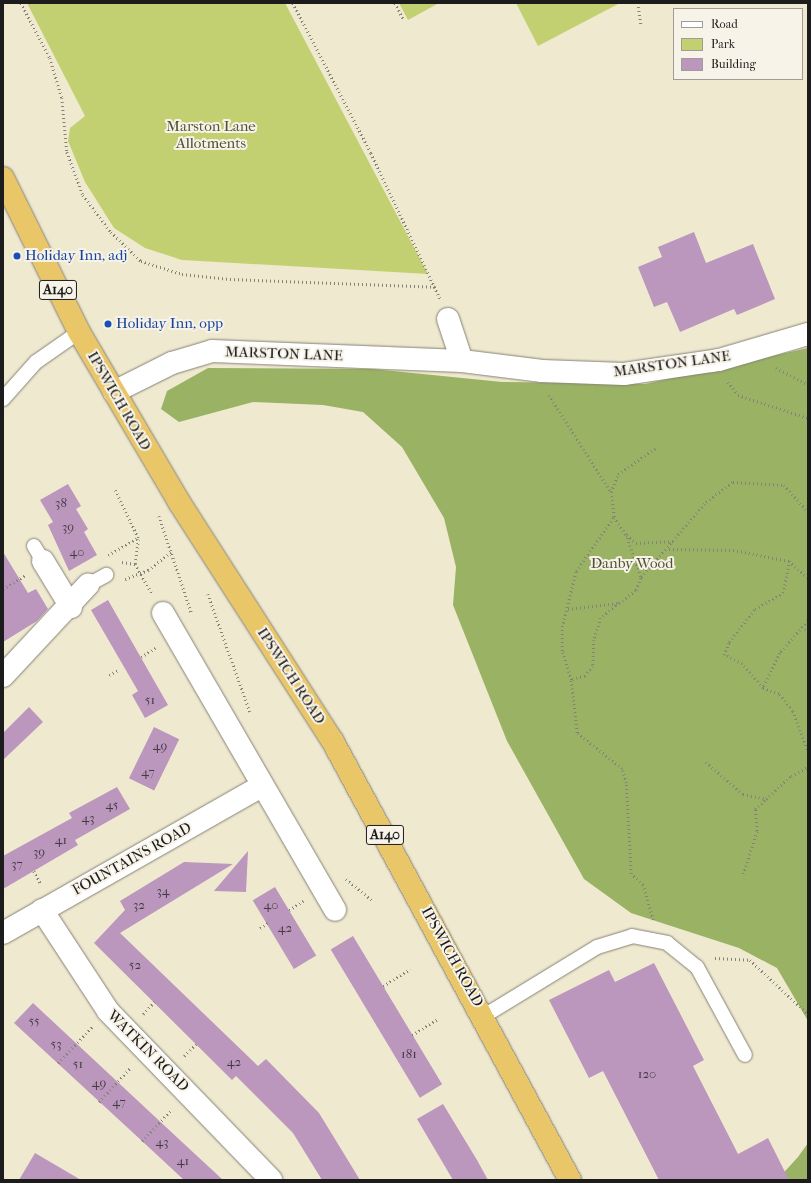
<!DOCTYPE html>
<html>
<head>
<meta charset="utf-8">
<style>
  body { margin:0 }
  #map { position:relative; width:811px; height:1183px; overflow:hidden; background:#efe9d0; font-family:"IM FELL French Canon",serif }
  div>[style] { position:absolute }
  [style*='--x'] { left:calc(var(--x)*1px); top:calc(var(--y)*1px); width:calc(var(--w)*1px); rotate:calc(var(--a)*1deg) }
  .green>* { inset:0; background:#c3d072 }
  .forest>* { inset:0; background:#9ab264 }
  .building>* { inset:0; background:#bb96bd; transform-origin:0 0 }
  .path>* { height:2.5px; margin-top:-1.25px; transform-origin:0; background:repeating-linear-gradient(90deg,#868276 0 1px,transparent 0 4px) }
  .roads { filter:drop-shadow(0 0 1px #868276) drop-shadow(0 0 1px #868276) }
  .service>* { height:14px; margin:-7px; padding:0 7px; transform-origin:7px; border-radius:7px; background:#fff }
  .minor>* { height:22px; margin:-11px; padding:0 11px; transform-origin:11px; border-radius:11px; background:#fff }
  .trunk>* { height:22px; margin:-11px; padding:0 11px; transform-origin:11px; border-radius:11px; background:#e9c769 }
  .dots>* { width:11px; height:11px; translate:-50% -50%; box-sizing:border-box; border:2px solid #f7f3e8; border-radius:50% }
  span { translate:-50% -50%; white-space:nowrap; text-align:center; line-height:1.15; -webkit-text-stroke:4px #f7f3e8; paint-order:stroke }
  .number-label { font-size:13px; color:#443a44 }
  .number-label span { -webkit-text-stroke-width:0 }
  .shield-label span { padding:1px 3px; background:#f7f3e8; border:1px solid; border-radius:3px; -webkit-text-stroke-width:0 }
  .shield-label { font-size:14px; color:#1c1c1c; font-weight:700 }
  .park-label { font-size:15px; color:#4e5236 }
  .transit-label { font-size:15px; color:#164399 }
  .left { translate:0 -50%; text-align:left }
  .street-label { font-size:15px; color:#1c1c1c }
  .frame { position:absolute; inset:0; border:4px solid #1c1c1c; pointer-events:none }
  .legend { position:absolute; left:673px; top:8px; width:130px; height:72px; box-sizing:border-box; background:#f7f3e8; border:1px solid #9f9d96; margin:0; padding:5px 7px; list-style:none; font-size:12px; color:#1c1c1c }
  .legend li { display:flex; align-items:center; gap:8px; height:20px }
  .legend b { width:20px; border:1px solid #9f9d96 }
</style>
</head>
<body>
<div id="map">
  <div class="green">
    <div style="clip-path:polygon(27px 3px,285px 3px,428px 274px,182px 260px,145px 248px,114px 228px,85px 182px,68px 141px,70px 128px,85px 116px)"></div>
    <div style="clip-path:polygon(399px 3px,439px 3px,408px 20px)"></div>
    <div style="clip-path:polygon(516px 3px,620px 3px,538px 46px)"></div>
  </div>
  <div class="forest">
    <div style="clip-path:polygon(808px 348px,808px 1021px,777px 968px,739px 948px,631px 913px,584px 879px,507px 741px,453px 605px,456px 567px,444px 518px,402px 447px,363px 412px,323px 405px,253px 402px,179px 422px,161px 409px,167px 391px,208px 368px,373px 369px,502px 382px,645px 384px)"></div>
    <div style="clip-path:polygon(808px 1143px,808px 1180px,777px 1180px,798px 1157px)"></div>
  </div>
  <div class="building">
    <div style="clip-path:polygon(694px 232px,706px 263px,753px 244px,775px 299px,737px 315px,734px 309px,680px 332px,667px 302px,654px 307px,638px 267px,662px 257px,658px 247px)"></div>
    <div style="clip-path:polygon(68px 484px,81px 506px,76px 509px,88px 529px,84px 532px,97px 555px,69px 571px,48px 525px,53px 522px,40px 500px)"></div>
    <div style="clip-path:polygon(3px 552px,28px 593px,36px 589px,48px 609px,37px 621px,3px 642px)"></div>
    <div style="clip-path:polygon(108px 600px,168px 705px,145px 718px,132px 695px,138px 691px,91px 610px)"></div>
    <div style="clip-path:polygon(29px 707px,43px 722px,3px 760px,3px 733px)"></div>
    <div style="left:154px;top:727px;width:28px;height:57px;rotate:26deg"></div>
    <div style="clip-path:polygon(117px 787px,130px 809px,75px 840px,78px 845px,3px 889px,3px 856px,72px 818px,69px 813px)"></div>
    <div style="clip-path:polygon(248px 851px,246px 892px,214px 891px)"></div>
    <div style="clip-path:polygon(184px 862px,233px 864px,120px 933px,258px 1066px,266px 1059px,319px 1113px,360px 1180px,322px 1180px,293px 1133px,236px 1076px,232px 1080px,94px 943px,125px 910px,120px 901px)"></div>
    <div style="left:275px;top:887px;width:80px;height:26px;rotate:59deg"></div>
    <div style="left:353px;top:936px;width:173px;height:26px;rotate:59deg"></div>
    <div style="clip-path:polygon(654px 963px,704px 1060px,693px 1066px,738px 1154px,768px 1138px,789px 1180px,659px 1180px,603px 1071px,589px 1078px,549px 1000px,609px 970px,615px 982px)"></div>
    <div style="clip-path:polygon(33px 1003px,182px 1142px,223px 1180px,184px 1180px,142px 1141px,14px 1023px)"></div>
    <div style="clip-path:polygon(443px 1104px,477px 1160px,488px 1180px,453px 1180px,417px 1119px)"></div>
    <div style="clip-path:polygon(35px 1153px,81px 1180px,19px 1180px)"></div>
  </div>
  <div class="path">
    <div style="--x:21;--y:3;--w:62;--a:62.2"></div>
    <div style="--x:50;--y:58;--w:42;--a:73.3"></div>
    <div style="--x:62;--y:98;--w:54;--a:84.7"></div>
    <div style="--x:67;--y:152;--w:46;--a:69.6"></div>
    <div style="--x:83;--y:195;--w:46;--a:52.9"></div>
    <div style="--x:111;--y:232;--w:42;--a:44"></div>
    <div style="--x:141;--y:261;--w:43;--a:17.6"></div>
    <div style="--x:182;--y:274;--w:48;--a:5.9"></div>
    <div style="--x:230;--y:279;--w:205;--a:2.2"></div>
    <div style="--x:293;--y:3;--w:169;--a:62.5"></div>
    <div style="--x:371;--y:153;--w:161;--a:64.6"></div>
    <div style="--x:395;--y:3;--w:19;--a:62"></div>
    <div style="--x:638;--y:3;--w:22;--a:82"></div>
    <div style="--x:776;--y:368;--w:36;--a:27"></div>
    <div style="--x:728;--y:382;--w:16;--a:52"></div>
    <div style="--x:738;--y:395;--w:74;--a:18.2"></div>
    <div style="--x:549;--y:395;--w:115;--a:57.4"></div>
    <div style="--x:159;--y:516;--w:103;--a:71.4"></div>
    <div style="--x:614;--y:517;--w:21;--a:55"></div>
    <div style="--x:626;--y:534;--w:46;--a:70.8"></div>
    <div style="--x:627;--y:535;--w:12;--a:42"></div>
    <div style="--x:636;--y:543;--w:39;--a:-3"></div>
    <div style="--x:669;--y:549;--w:64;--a:0.9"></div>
    <div style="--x:733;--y:550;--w:57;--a:11.1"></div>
    <div style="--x:108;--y:555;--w:34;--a:-30"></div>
    <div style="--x:138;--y:538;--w:53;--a:-115.6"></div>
    <div style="--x:122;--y:562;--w:13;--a:9"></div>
    <div style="--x:135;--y:564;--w:34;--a:60"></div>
    <div style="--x:135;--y:564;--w:25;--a:-83"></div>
    <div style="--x:125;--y:579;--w:25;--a:-21"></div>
    <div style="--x:148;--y:570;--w:29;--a:-38"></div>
    <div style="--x:3;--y:589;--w:26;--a:-32"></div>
    <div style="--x:208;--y:594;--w:125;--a:70.4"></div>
    <div style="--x:619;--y:603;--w:21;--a:-37"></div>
    <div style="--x:636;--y:590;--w:14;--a:-69"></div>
    <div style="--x:641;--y:577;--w:99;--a:-49.1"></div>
    <div style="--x:706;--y:502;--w:34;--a:-37"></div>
    <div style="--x:733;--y:482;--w:51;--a:3.4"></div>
    <div style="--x:784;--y:485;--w:36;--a:48"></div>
    <div style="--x:568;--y:609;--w:51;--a:-6.7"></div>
    <div style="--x:619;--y:603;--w:23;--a:140"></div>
    <div style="--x:601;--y:618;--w:23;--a:108"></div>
    <div style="--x:594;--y:640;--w:26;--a:92"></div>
    <div style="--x:593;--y:666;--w:13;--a:129"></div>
    <div style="--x:585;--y:676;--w:15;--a:164"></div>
    <div style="--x:808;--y:621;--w:43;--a:131.2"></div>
    <div style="--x:780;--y:653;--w:39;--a:116"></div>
    <div style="--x:763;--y:688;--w:18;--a:19"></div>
    <div style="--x:780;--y:694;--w:21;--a:53"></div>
    <div style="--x:793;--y:711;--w:43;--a:69.4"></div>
    <div style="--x:805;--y:629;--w:4;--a:45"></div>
    <div style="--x:141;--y:657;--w:17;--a:-33"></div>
    <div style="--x:109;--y:675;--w:10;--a:-29"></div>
    <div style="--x:763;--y:688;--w:32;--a:-131"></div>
    <div style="--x:742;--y:664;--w:20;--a:-153"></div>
    <div style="--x:724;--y:655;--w:14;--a:-69"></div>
    <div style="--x:729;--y:642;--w:42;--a:-51.8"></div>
    <div style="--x:755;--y:609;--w:32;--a:-30"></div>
    <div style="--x:783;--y:593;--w:33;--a:-79"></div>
    <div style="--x:789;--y:561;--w:25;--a:42"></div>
    <div style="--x:706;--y:762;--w:49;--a:40.9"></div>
    <div style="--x:743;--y:794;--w:24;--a:12"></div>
    <div style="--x:766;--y:799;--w:34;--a:-43"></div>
    <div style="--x:791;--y:776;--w:19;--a:-28"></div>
    <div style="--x:34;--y:871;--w:15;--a:62"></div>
    <div style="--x:743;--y:874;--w:45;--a:-72"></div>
    <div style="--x:757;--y:831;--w:22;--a:-95"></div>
    <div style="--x:755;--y:809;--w:15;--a:-42"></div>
    <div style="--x:346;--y:879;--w:35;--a:39"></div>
    <div style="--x:289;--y:910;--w:17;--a:-33"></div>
    <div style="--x:653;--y:920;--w:36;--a:-106"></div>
    <div style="--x:643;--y:885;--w:16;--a:-137"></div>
    <div style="--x:631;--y:874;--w:91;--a:-93.1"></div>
    <div style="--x:626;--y:783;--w:15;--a:-106"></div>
    <div style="--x:622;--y:769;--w:58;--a:-141.3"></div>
    <div style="--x:577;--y:733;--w:53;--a:-96.5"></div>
    <div style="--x:571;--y:680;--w:30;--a:-107"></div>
    <div style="--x:562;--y:651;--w:24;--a:-90"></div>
    <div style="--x:562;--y:627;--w:58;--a:-76"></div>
    <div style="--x:576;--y:571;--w:66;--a:-54.9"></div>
    <div style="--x:614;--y:517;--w:25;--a:-97"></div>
    <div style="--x:611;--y:492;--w:19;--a:-69"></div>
    <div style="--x:618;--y:474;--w:47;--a:-34.7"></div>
    <div style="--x:260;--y:928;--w:9;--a:-36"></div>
    <div style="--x:715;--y:958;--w:35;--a:3"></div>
    <div style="--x:750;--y:960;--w:79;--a:43"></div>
    <div style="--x:383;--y:986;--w:32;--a:-32"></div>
    <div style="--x:143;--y:1014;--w:18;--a:-47"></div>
    <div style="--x:412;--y:1035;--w:31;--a:-32"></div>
    <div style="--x:184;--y:1056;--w:18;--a:-45"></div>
    <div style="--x:58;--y:1063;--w:50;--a:-46.6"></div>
    <div style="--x:99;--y:1102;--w:46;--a:-47.6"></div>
    <div style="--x:142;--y:1141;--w:42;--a:-46.9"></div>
  </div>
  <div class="roads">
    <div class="service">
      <div style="--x:3;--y:399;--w:50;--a:-48.3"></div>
      <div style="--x:36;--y:362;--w:52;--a:-34.9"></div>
      <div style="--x:34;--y:546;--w:17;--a:59"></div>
      <div style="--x:88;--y:585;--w:21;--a:-29"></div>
      <div style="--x:484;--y:1016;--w:132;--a:-31.4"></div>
      <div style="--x:597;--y:947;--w:37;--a:-17"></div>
      <div style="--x:632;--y:936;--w:36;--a:11"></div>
      <div style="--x:667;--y:943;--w:38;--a:39"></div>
      <div style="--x:697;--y:967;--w:100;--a:61.4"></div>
    </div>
    <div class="minor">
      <div style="--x:448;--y:319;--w:44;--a:71.6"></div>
      <div style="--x:114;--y:392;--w:65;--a:-26.6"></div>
      <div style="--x:172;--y:363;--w:42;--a:-16.7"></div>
      <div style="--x:212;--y:351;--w:250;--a:2.3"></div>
      <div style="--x:462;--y:361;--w:81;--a:7.1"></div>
      <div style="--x:542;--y:371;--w:82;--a:2.1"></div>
      <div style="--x:624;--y:374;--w:96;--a:-8.4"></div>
      <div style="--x:719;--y:360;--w:93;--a:-16.3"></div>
      <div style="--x:43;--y:561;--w:54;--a:58.7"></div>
      <div style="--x:163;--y:613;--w:343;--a:59.9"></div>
      <div style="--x:3;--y:676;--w:125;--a:-47"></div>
      <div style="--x:42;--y:910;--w:121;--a:56.8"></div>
      <div style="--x:108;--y:1011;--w:235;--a:46"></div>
      <div style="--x:3;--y:933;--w:298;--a:-29.6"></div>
    </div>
    <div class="trunk">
      <div style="--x:3;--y:178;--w:172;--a:63.7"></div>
      <div style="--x:79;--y:332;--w:197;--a:59.5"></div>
      <div style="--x:179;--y:502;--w:283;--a:57.3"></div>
      <div style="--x:332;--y:740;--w:500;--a:61.59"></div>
    </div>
  </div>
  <div class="dots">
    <div style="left:17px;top:256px;background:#1a4fb4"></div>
    <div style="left:108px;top:324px;background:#1a4fb4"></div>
  </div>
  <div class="number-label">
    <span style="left:61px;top:503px">38</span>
    <span style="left:68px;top:527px">39</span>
    <span style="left:77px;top:552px">40</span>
    <span style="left:150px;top:700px">51</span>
    <span style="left:160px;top:746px">49</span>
    <span style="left:148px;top:772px">47</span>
    <span style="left:112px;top:805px">45</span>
    <span style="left:88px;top:818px">43</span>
    <span style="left:61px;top:840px">41</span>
    <span style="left:39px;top:852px">39</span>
    <span style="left:17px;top:864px">37</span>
    <span style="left:163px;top:891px">34</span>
    <span style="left:139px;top:905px">32</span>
    <span style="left:271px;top:905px">40</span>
    <span style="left:285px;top:928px">42</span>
    <span style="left:135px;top:965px">52</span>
    <span style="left:34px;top:1021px">55</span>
    <span style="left:56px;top:1044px">53</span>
    <span style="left:409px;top:1054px">181</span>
    <span style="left:234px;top:1062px">42</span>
    <span style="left:78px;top:1064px">51</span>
    <span style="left:647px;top:1074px">120</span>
    <span style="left:99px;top:1083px">49</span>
    <span style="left:119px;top:1102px">47</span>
    <span style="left:162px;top:1142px">43</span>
    <span style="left:183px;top:1161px">41</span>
  </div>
  <div class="shield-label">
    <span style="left:58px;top:290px">A140</span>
    <span style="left:385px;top:835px">A140</span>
  </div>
  <div class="park-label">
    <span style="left:211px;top:135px">Marston Lane<br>Allotments</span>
    <span style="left:632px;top:564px">Danby Wood</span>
  </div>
  <div class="transit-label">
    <span class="left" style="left:25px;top:256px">Holiday Inn, adj</span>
    <span class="left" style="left:116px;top:324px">Holiday Inn, opp</span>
  </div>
  <div class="street-label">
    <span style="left:284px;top:354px;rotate:2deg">MARSTON LANE</span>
    <span style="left:672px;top:364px;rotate:-8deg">MARSTON LANE</span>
    <span style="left:119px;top:401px;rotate:60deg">IPSWICH ROAD</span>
    <span style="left:291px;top:676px;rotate:57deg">IPSWICH ROAD</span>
    <span style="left:132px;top:859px;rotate:-29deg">FOUNTAINS ROAD</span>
    <span style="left:452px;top:957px;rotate:61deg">IPSWICH ROAD</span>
    <span style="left:148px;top:1051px;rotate:45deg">WATKIN ROAD</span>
  </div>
  <div class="frame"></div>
  <ul class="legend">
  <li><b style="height:5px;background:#fff"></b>Road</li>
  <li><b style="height:11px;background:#c3d072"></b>Park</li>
  <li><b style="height:11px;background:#bb96bd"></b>Building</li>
  </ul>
</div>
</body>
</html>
